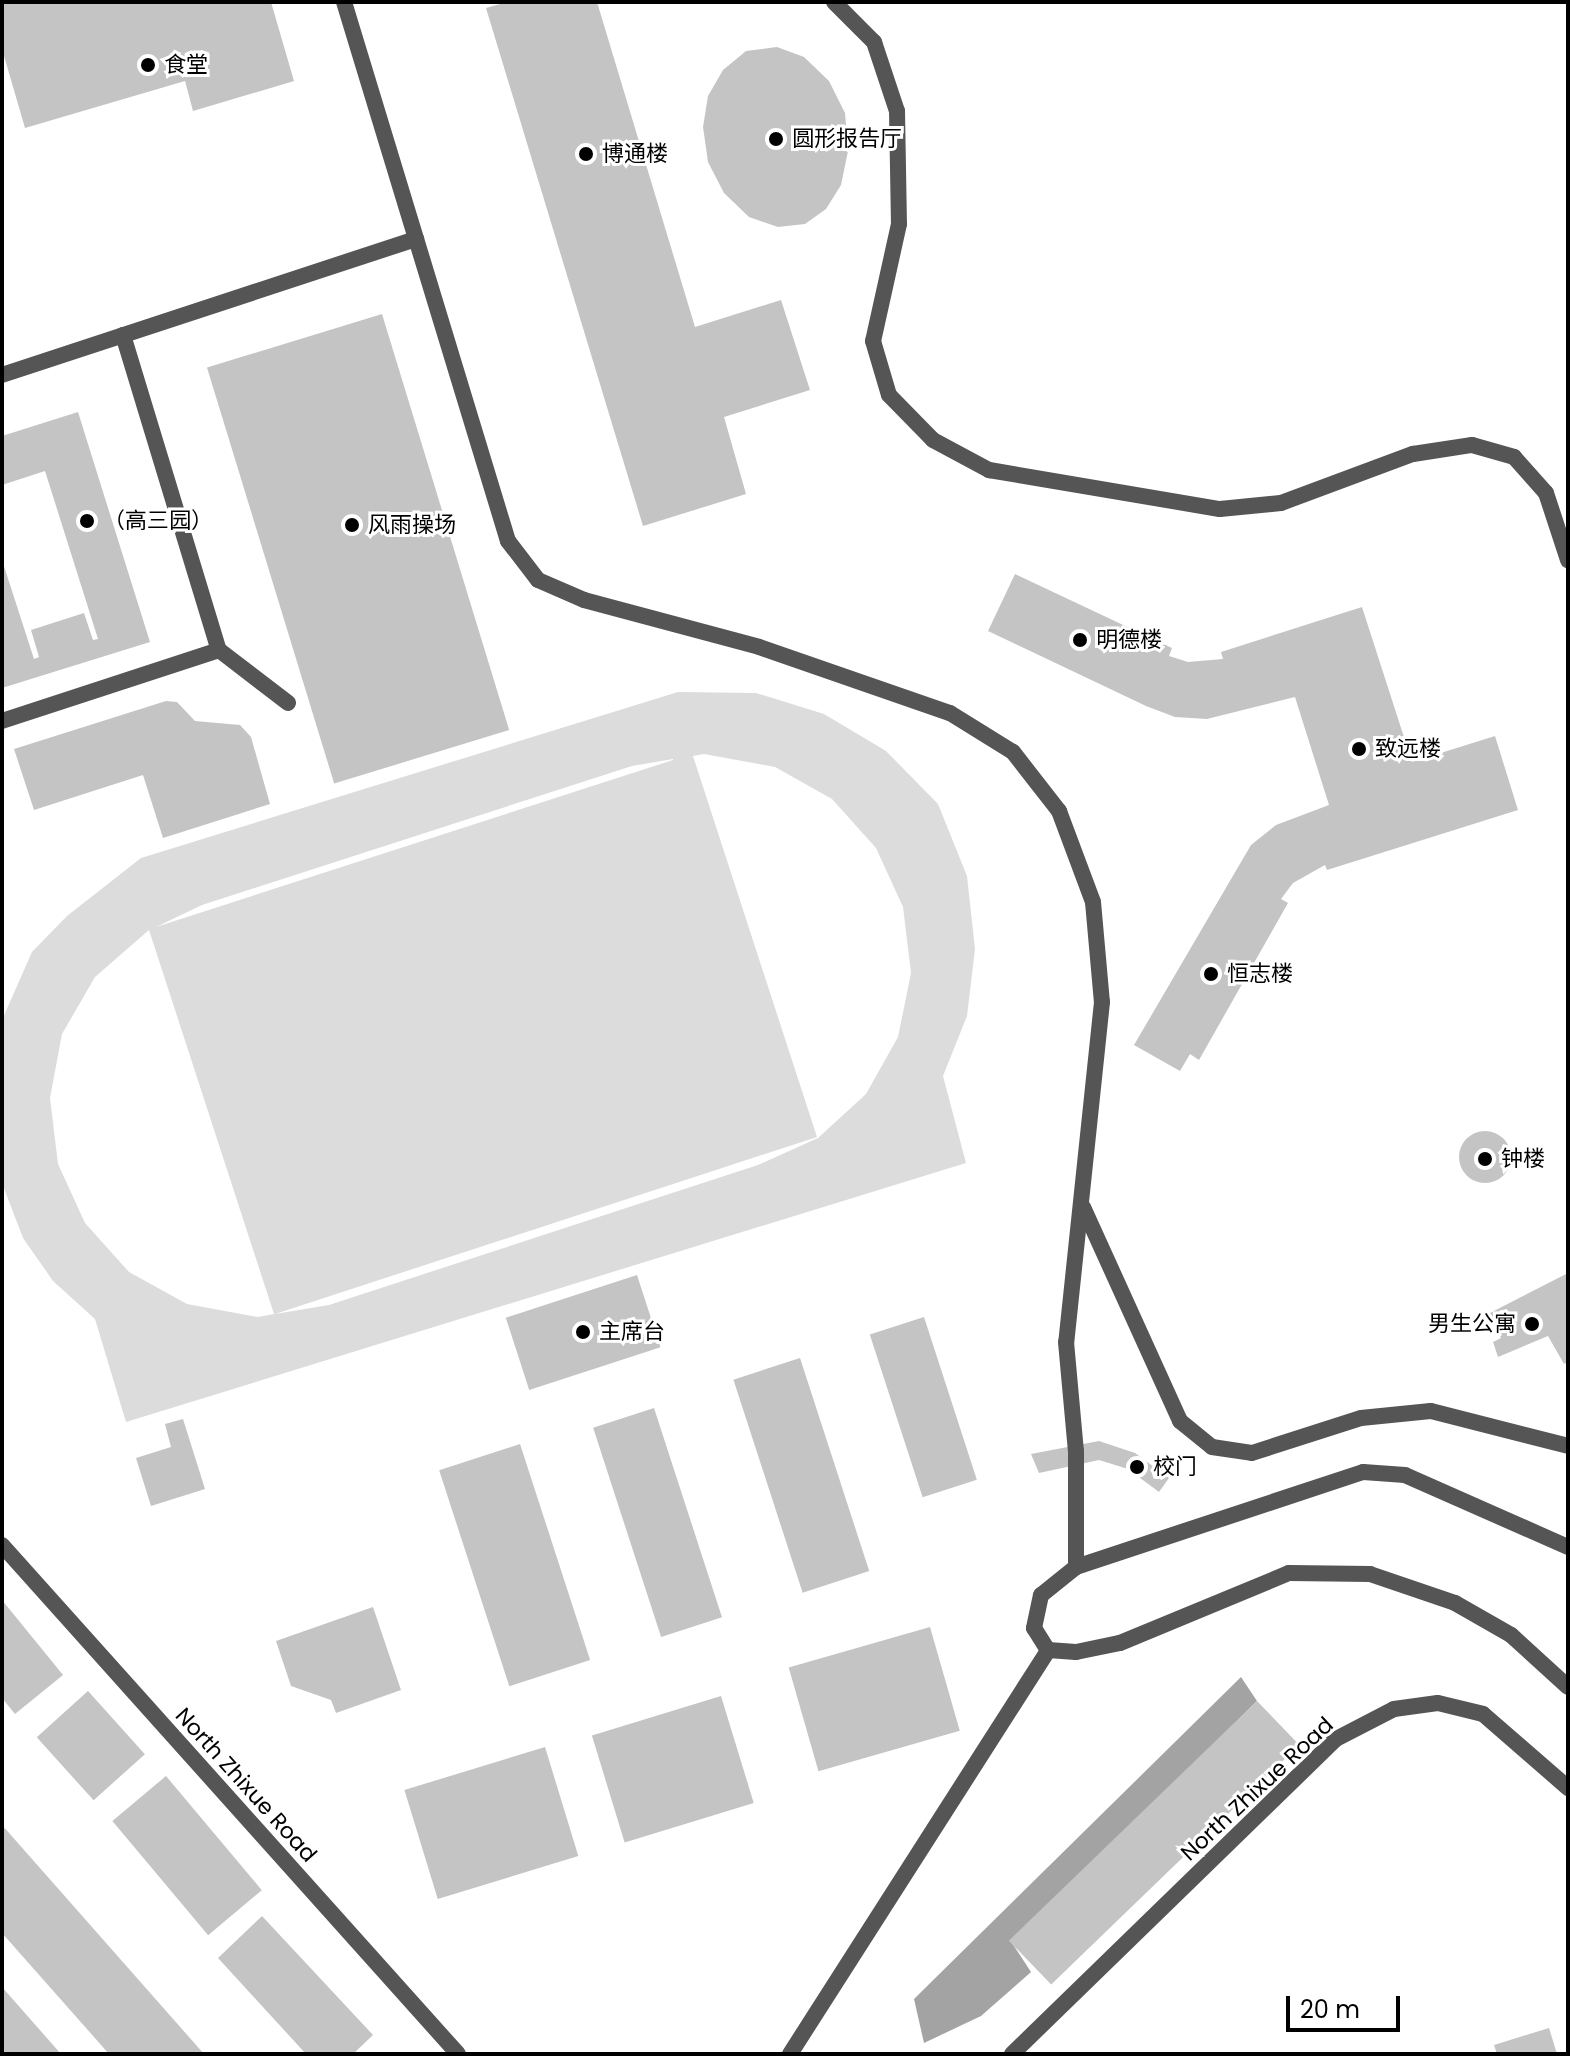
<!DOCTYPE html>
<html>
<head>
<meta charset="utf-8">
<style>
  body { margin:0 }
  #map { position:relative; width:1570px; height:2056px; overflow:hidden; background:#fff; font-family:Poppins,"Noto Sans SC",sans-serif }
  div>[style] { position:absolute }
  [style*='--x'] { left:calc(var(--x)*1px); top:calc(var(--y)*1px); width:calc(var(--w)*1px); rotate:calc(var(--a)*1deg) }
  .green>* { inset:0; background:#dcdcdc }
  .water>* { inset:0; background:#a3a3a3 }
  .building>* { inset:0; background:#c4c4c4; transform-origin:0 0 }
  .round { border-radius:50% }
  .lane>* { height:16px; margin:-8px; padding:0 8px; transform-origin:8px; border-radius:8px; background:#555 }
  .street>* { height:16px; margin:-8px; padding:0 8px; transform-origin:8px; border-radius:8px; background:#555 }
  .dots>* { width:22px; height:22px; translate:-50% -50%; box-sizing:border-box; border:4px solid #fff; border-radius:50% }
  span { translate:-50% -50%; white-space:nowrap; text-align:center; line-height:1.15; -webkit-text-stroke:6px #fff; paint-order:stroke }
  .poi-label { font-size:22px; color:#000 }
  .left { translate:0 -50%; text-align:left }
  .right { translate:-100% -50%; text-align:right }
  .street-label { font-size:22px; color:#000 }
  .frame { position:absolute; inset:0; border:4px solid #000; pointer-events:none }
  .scale { position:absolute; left:1286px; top:1996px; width:114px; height:36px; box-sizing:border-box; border:4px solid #000; border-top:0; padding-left:10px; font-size:24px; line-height:28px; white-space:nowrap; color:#000; -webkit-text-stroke:6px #fff; paint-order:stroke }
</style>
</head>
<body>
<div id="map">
  <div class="green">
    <div style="clip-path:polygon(evenodd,678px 692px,756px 693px,824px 714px,886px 751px,938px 804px,967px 876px,975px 949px,967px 1016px,943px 1076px,966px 1163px,126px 1422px,95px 1319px,53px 1281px,23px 1238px,2px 1183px,2px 1020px,32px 952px,67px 916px,141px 858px,678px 692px,704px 754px,775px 767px,832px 799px,876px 848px,903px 907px,911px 973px,898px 1037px,866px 1094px,818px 1138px,758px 1165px,329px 1305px,275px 1314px,817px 1137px,693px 756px,704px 754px,678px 692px,673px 759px,673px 760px,156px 927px,202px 905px,632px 766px,673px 759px,678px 692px,149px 930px,274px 1314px,258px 1317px,187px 1304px,129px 1272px,85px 1223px,58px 1164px,50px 1098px,62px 1034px,95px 977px,149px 930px)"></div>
  </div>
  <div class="water">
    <div style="clip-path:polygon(1241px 1677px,1257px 1701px,1012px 1943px,1031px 1972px,981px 2016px,924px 2043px,914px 1999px)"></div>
  </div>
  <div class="building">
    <div style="clip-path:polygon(2px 2px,271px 2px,294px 81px,193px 111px,185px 81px,25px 128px,2px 49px)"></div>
    <div style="clip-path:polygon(507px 2px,597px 2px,695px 327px,781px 300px,810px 390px,724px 417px,746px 494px,643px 526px,486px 8px)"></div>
    <div style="clip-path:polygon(777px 47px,804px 57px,829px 81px,845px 113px,848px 151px,841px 185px,826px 209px,805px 224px,778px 227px,749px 217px,724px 193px,708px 162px,703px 127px,708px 96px,723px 70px,746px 51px)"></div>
    <div style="left:382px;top:314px;width:435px;height:183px;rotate:73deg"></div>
    <div style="clip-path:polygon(78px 412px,150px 642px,2px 688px,2px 560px,34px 659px,39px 657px,31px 630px,84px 613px,93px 640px,98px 639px,45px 471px,2px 485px,2px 436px)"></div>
    <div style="clip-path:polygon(1015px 574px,1172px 648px,1169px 656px,1188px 662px,1223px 659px,1221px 652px,1362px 607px,1412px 762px,1495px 736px,1518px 810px,1327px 870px,1325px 865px,1293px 883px,1281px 899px,1288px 903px,1199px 1060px,1190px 1054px,1180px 1071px,1134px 1045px,1251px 845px,1276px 825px,1329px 805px,1295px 697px,1207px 719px,1175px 717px,1146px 706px,988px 631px)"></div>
    <div style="clip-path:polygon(166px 701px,177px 702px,195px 721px,240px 725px,251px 737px,270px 804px,163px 838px,143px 775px,34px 810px,14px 749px)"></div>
    <div class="round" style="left:1459px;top:1131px;width:52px;height:52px"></div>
    <div style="clip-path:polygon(1568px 1273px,1568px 1362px,1564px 1364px,1548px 1336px,1498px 1357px,1493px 1342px,1501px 1338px,1490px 1313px)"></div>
    <div style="left:637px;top:1275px;width:76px;height:138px;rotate:72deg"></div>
    <div style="left:924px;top:1317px;width:171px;height:57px;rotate:72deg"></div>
    <div style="left:800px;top:1358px;width:224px;height:70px;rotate:72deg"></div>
    <div style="left:654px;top:1408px;width:220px;height:64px;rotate:72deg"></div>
    <div style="clip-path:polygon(183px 1419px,205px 1489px,151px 1506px,136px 1458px,171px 1447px,165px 1424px)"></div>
    <div style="clip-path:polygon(1099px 1441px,1135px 1453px,1169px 1478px,1159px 1492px,1128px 1469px,1099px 1460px,1039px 1473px,1031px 1454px)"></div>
    <div style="left:520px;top:1444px;width:227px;height:85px;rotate:72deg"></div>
    <div style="clip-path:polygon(2px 1600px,63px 1675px,15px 1714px,2px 1698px)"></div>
    <div style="clip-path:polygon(373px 1607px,401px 1690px,336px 1713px,331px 1700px,291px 1686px,276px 1641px)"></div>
    <div style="left:930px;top:1627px;width:108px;height:147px;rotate:74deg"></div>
    <div style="left:88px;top:1691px;width:85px;height:69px;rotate:48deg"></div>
    <div style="left:721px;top:1696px;width:112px;height:135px;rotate:73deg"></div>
    <div style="left:1257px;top:1701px;width:61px;height:345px;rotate:46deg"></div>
    <div style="left:545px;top:1747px;width:114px;height:147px;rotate:73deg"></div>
    <div style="left:166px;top:1776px;width:149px;height:70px;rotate:50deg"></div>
    <div style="clip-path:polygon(2px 1825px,204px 2054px,109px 2054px,2px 1933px)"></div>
    <div style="clip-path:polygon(262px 1916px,373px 2035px,353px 2054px,306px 2054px,218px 1958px)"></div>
    <div style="clip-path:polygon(2px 1987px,61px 2054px,2px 2054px)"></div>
    <div style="clip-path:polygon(1549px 2028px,1557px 2054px,1497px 2054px,1494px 2045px)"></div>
  </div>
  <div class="lane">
    <div style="--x:344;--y:2;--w:563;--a:73.08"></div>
    <div style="--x:508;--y:541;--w:49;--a:52.4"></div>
    <div style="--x:538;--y:580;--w:50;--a:23.5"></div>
    <div style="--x:584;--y:600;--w:181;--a:15"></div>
    <div style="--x:759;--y:647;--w:202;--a:19.1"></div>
    <div style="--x:950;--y:713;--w:74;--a:31.8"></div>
    <div style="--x:1013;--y:752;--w:75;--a:52.1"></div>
    <div style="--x:1059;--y:811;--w:97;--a:69.5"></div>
    <div style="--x:1093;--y:902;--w:100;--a:84.9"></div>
    <div style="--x:1102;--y:1002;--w:342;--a:96"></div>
    <div style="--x:1066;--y:1342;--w:109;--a:84.8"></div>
    <div style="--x:1076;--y:1451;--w:116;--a:90"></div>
    <div style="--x:834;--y:2;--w:57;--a:45"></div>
    <div style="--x:874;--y:42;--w:73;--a:71.6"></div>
    <div style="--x:897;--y:111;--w:113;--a:89"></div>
    <div style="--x:899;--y:224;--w:120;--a:102.5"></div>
    <div style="--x:873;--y:341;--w:56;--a:73.5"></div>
    <div style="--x:889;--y:395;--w:63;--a:45.6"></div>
    <div style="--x:933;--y:440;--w:64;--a:28.2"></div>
    <div style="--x:989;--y:470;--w:234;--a:9.6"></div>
    <div style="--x:1220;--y:509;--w:61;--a:-5.6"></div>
    <div style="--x:1281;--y:503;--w:141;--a:-20.4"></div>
    <div style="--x:1413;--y:454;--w:60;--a:-8.7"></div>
    <div style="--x:1472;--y:445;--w:44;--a:15.9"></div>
    <div style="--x:1514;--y:457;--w:48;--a:48.4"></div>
    <div style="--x:1546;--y:493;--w:71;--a:71.8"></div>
    <div style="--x:123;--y:335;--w:329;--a:73.1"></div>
    <div style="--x:219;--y:650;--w:87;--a:37.5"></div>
    <div style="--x:2;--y:375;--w:436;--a:-18.2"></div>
    <div style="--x:2;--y:721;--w:228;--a:-18.1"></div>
    <div style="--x:1083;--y:1207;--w:235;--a:65.6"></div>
    <div style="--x:1180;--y:1421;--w:41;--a:39.1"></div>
    <div style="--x:1212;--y:1447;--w:40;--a:8.5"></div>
    <div style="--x:1252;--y:1453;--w:114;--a:-17.8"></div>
    <div style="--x:1361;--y:1418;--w:70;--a:-5.7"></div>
    <div style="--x:1431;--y:1411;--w:141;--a:14.3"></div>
    <div style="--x:790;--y:2054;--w:479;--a:-57.4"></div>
  </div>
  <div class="street">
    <div style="--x:2;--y:1545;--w:683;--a:48.14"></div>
    <div style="--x:1568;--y:1547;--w:178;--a:-156.2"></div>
    <div style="--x:1405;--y:1475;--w:42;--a:-175.9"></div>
    <div style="--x:1363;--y:1472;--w:302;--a:161.7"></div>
    <div style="--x:1076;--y:1567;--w:45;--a:141.3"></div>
    <div style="--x:1041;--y:1595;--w:34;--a:102"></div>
    <div style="--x:1034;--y:1628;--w:26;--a:58"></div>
    <div style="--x:1048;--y:1650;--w:28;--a:4"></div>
    <div style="--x:1076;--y:1652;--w:45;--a:-11.6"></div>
    <div style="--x:1120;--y:1643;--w:183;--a:-22.5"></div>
    <div style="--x:1289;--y:1573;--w:81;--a:0.7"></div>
    <div style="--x:1370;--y:1574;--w:90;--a:18.8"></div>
    <div style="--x:1455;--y:1603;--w:64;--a:29.7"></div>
    <div style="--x:1511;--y:1635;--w:77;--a:42.4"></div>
    <div style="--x:1012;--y:2054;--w:452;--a:-44.2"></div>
    <div style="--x:1336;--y:1739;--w:65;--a:-27.3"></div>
    <div style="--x:1394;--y:1709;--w:44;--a:-7.8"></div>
    <div style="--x:1438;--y:1703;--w:46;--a:13.7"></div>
    <div style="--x:1483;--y:1714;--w:113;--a:41"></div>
  </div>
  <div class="dots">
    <div style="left:148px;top:65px;background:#000"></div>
    <div style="left:776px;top:139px;background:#000"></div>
    <div style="left:586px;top:154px;background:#000"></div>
    <div style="left:87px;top:521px;background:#000"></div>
    <div style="left:352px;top:525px;background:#000"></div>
    <div style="left:1080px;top:640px;background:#000"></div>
    <div style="left:1359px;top:749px;background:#000"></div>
    <div style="left:1211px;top:974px;background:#000"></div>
    <div style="left:1485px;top:1159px;background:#000"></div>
    <div style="left:1532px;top:1324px;background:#000"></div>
    <div style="left:583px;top:1332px;background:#000"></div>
    <div style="left:1137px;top:1467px;background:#000"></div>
  </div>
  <div class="poi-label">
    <span class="left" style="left:164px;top:65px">食堂</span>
    <span class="left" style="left:792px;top:139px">圆形报告厅</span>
    <span class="left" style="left:602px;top:154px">博通楼</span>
    <span class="left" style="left:103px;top:521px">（高三园）</span>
    <span class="left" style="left:368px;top:525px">风雨操场</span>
    <span class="left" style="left:1096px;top:640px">明德楼</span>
    <span class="left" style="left:1375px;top:749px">致远楼</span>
    <span class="left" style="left:1227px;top:974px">恒志楼</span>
    <span class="left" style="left:1501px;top:1159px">钟楼</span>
    <span class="right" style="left:1516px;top:1324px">男生公寓</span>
    <span class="left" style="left:599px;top:1332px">主席台</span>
    <span class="left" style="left:1153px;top:1467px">校门</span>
  </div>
  <div class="street-label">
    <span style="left:246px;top:1785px;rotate:48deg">North Zhixue Road</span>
    <span style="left:1257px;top:1789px;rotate:-43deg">North Zhixue Road</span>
  </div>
  <div class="frame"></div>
  <div class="scale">20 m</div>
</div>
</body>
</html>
